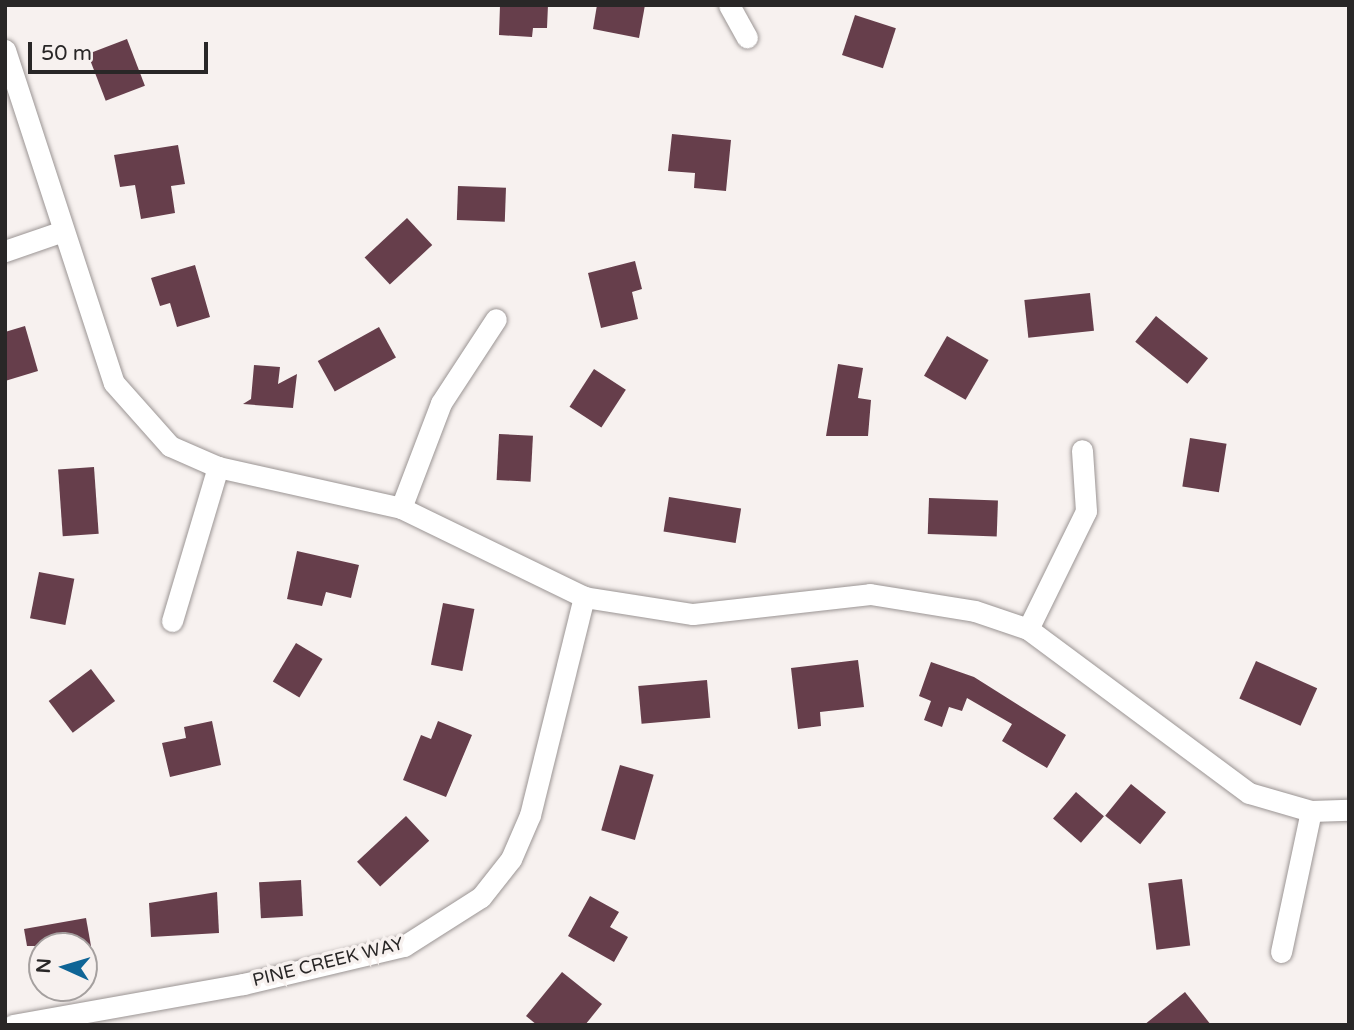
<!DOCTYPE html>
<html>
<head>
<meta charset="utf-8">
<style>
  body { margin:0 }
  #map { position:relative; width:1354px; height:1030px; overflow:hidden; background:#f7f1ef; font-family:"Varela Round",sans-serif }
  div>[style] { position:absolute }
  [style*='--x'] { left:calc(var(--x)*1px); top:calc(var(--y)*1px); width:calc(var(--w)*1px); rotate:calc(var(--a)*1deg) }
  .building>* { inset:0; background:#663e4b; transform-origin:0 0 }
  .roads { filter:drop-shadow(0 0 2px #9b9594) drop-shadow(0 0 2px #9b9594) }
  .street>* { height:21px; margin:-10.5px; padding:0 10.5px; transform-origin:10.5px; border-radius:10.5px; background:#fff }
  span { translate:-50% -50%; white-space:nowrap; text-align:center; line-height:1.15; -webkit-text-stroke:7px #f7f1ef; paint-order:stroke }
  .street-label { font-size:18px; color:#292727 }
  .frame { position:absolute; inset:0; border:7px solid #292727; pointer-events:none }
  .north { position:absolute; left:28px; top:932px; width:70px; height:70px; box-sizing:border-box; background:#f7f1ef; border:2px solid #a5a09f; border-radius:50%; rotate:274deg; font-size:19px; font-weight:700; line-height:28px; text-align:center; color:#292727 }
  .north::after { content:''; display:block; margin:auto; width:24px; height:32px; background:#0f6596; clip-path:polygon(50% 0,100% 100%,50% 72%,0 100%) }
  .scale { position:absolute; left:28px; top:42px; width:180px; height:32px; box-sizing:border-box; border:4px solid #292727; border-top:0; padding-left:9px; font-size:21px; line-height:24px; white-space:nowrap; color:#292727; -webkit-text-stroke:5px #f7f1ef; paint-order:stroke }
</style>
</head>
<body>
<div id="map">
  <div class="building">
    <div style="clip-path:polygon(500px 5px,548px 5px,547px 28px,533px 28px,532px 37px,499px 35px)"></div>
    <div style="clip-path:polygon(597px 5px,645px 5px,639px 38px,593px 29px)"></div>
    <div style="left:855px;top:15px;width:43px;height:42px;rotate:18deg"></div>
    <div style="left:127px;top:39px;width:50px;height:42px;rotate:69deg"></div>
    <div style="clip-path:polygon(672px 134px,731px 140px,726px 191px,694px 188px,695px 173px,668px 171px)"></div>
    <div style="clip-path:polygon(178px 145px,185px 184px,171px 186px,175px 213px,141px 219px,135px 185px,120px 187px,114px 155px)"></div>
    <div style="left:458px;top:186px;width:48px;height:34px;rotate:2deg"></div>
    <div style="left:407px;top:218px;width:37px;height:58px;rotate:47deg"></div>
    <div style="clip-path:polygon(635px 261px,642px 289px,632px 292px,638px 319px,601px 328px,588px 273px)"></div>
    <div style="clip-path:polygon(195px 265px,210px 317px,177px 327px,170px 303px,160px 306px,151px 278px)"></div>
    <div style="left:1090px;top:293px;width:38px;height:66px;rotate:84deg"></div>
    <div style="left:1156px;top:316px;width:67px;height:33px;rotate:39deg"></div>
    <div style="clip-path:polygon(25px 326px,38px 371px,5px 381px,5px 332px)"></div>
    <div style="left:379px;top:327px;width:35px;height:70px;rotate:61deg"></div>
    <div style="left:947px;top:336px;width:48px;height:46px;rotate:30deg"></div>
    <div style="clip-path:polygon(838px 364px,863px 368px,858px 398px,871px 400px,868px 436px,826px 436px)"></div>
    <div style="clip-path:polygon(254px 365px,280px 367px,278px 384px,297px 374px,293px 408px,243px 404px,251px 399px)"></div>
    <div style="left:594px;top:369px;width:38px;height:45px;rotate:33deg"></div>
    <div style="left:499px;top:434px;width:34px;height:46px;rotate:3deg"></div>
    <div style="left:1190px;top:438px;width:37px;height:49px;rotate:9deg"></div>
    <div style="left:94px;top:467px;width:67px;height:36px;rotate:86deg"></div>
    <div style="left:669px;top:497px;width:73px;height:35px;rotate:9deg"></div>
    <div style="left:929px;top:498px;width:69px;height:36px;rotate:2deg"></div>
    <div style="clip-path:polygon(297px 551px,359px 565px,351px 598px,326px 592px,322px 606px,287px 599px)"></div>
    <div style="left:39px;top:572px;width:36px;height:47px;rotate:11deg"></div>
    <div style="left:443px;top:603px;width:32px;height:63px;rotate:11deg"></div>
    <div style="left:296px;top:643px;width:31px;height:45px;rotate:31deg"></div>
    <div style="clip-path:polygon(858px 660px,864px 707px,820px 712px,821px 726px,798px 729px,791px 668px)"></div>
    <div style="left:1256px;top:661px;width:67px;height:41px;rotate:24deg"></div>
    <div style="clip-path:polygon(931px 662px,974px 677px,1066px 735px,1047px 768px,1002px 741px,1012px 724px,967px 698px,962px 711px,949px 707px,942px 727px,924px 720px,931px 701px,919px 696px)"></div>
    <div style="left:91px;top:669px;width:40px;height:53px;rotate:53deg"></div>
    <div style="left:707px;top:680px;width:38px;height:69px;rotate:85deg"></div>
    <div style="clip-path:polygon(212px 721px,221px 765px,170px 777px,162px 743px,186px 738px,184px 727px)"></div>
    <div style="clip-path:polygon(438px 721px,472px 735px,446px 797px,403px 780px,421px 735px,431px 739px)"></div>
    <div style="left:620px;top:765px;width:35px;height:68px;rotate:16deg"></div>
    <div style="left:1131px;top:784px;width:45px;height:41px;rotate:39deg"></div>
    <div style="left:1076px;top:792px;width:37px;height:35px;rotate:41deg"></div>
    <div style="left:406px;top:816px;width:34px;height:67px;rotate:47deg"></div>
    <div style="left:1182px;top:879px;width:67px;height:34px;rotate:83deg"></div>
    <div style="left:301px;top:880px;width:36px;height:42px;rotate:87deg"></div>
    <div style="clip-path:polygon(217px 892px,219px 933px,151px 937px,149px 903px)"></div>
    <div style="clip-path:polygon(590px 896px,619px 912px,610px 927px,628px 937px,614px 962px,568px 936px)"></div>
    <div style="clip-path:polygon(86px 918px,91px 946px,27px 946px,24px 929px)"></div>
    <div style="clip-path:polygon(562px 972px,602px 1004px,585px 1025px,537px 1025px,526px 1016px)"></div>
    <div style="clip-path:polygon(1185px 992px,1211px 1025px,1144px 1025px)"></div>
  </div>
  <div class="roads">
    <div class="street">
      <div style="--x:729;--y:5;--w:37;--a:61"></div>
      <div style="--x:5;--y:50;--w:350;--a:71.9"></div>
      <div style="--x:114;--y:383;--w:84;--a:48.4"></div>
      <div style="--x:170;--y:446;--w:52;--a:23.6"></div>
      <div style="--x:218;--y:467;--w:188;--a:12.6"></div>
      <div style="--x:401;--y:508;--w:203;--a:25.9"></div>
      <div style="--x:584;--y:597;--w:110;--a:8.9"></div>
      <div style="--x:693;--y:614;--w:178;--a:-6.4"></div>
      <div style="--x:870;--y:594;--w:106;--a:9.2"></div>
      <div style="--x:975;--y:611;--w:56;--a:18.8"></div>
      <div style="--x:1028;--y:629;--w:275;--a:36.6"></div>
      <div style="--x:1249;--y:793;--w:65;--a:16.2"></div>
      <div style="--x:1311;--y:811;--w:38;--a:-2"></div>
      <div style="--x:5;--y:251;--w:61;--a:-19"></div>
      <div style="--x:401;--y:508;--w:112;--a:-69.1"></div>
      <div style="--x:441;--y:403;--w:100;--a:-56.8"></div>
      <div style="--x:172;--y:621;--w:161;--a:-73.4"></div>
      <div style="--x:1028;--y:629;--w:131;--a:-63.8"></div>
      <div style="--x:1086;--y:511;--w:61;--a:-93.8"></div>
      <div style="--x:1281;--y:952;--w:144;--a:-78"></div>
      <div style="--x:13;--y:1025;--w:234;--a:-10.1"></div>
      <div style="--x:243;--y:984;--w:165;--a:-13.3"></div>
      <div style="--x:404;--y:946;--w:91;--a:-32.5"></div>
      <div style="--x:481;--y:897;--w:48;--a:-51.7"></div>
      <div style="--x:511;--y:859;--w:48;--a:-66.6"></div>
      <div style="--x:530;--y:815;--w:225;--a:-76.1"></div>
    </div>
  </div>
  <div class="street-label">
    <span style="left:328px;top:962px;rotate:-14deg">PINE CREEK WAY</span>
  </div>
  <div class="frame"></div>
  <div class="north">N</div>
  <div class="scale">50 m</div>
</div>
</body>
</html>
